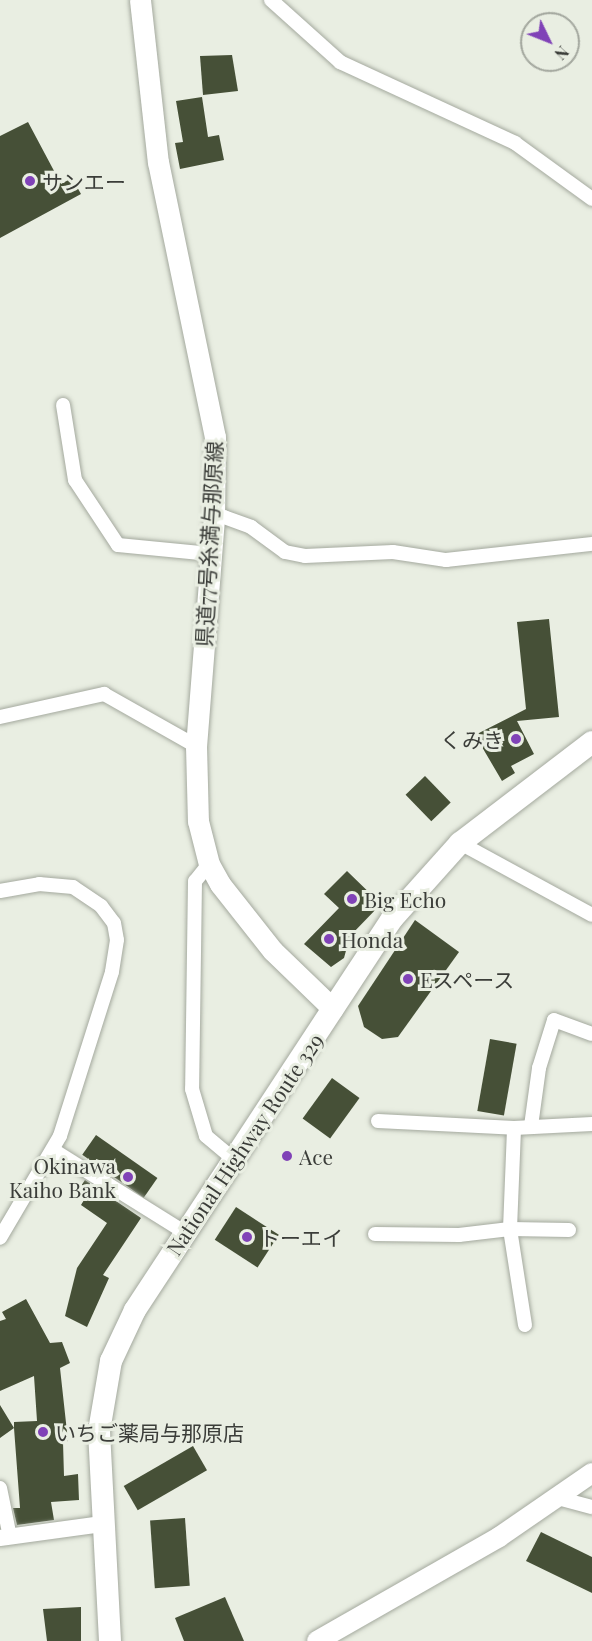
<!DOCTYPE html>
<html>
<head>
<meta charset="utf-8">
<style>
  body { margin:0 }
  #map { position:relative; width:592px; height:1641px; overflow:hidden; background:#e9eee2; font-family:"Playfair Display","Noto Sans JP",serif }
  div>[style] { position:absolute }
  [style*='--x'] { left:calc(var(--x)*1px); top:calc(var(--y)*1px); width:calc(var(--w)*1px); rotate:calc(var(--a)*1deg) }
  .building>* { inset:0; background:#465037; transform-origin:0 0 }
  .roads { filter:drop-shadow(0 0 2px #a4a99e) drop-shadow(0 0 2px #a4a99e) }
  .minor>* { height:14px; margin:-7px; padding:0 7px; transform-origin:7px; border-radius:7px; background:#fff }
  .tertiary>* { height:16px; margin:-8px; padding:0 8px; transform-origin:8px; border-radius:8px; background:#fff }
  .secondary>* { height:20px; margin:-10px; padding:0 10px; transform-origin:10px; border-radius:10px; background:#fff }
  .primary>* { height:21px; margin:-10.5px; padding:0 10.5px; transform-origin:10.5px; border-radius:10.5px; background:#fff }
  .trunk>* { height:22px; margin:-11px; padding:0 11px; transform-origin:11px; border-radius:11px; background:#fff }
  .dots>* { width:16px; height:16px; translate:-50% -50%; box-sizing:border-box; border:3px solid #e9eee2; border-radius:50% }
  span { translate:-50% -50%; white-space:nowrap; text-align:center; line-height:1.15; -webkit-text-stroke:6px #e9eee2; paint-order:stroke }
  .poi-label { font-size:21px; color:#3b3d39 }
  .left { translate:0 -50%; text-align:left }
  .right { translate:-100% -50%; text-align:right }
  .street-label { font-size:21px; color:#3b3d39 }
  .north { position:absolute; left:520px; top:12px; width:60px; height:60px; box-sizing:border-box; background:#e9eee2; border:2px solid #a3a79e; border-radius:50%; rotate:133deg; font-size:16px; font-weight:700; line-height:24px; text-align:center; color:#3b3d39 }
  .north::after { content:''; display:block; margin:auto; width:21px; height:27px; background:#8042b7; clip-path:polygon(50% 0,100% 100%,50% 72%,0 100%) }
</style>
</head>
<body>
<div id="map">
  <div class="building">
    <div style="clip-path:polygon(232px 55px,238px 91px,203px 95px,200px 56px)"></div>
    <div style="clip-path:polygon(202px 97px,208px 137px,219px 135px,224px 160px,180px 169px,175px 143px,183px 142px,176px 101px)"></div>
    <div style="clip-path:polygon(28px 122px,61px 184px,72px 178px,81px 194px,0 238px,0 136px)"></div>
    <div style="clip-path:polygon(549px 619px,559px 717px,517px 721px,534px 754px,511px 766px,515px 773px,502px 781px,475px 735px,526px 709px,517px 622px)"></div>
    <div style="left:425px;top:776px;width:37px;height:27px;rotate:46deg"></div>
    <div style="clip-path:polygon(347px 871px,381px 904px,350px 936px,344px 958px,331px 967px,304px 944px,339px 908px,324px 894px)"></div>
    <div style="clip-path:polygon(415px 920px,459px 952px,398px 1037px,382px 1039px,364px 1027px,358px 1006px)"></div>
    <div style="left:490px;top:1039px;width:27px;height:73px;rotate:10deg"></div>
    <div style="left:332px;top:1078px;width:34px;height:50px;rotate:36deg"></div>
    <div style="left:96px;top:1135px;width:75px;height:24px;rotate:35deg"></div>
    <div style="clip-path:polygon(85px 1180px,141px 1218px,103px 1275px,109px 1278px,87px 1327px,65px 1316px,77px 1268px,107px 1223px,81px 1205px,87px 1195px,79px 1189px)"></div>
    <div style="left:236px;top:1207px;width:51px;height:39px;rotate:33deg"></div>
    <div style="clip-path:polygon(26px 1299px,50px 1343px,62px 1342px,70px 1363px,60px 1368px,68px 1441px,63px 1442px,64px 1476px,78px 1474px,79px 1500px,51px 1502px,54px 1520px,17px 1525px,13px 1508px,20px 1508px,14px 1428px,0 1438px,0 1405px,14px 1428px,14px 1422px,37px 1421px,34px 1376px,0 1391px,0 1321px,6px 1319px,2px 1312px)"></div>
    <div style="left:193px;top:1446px;width:28px;height:80px;rotate:60deg"></div>
    <div style="left:185px;top:1518px;width:68px;height:35px;rotate:86deg"></div>
    <div style="clip-path:polygon(541px 1532px,592px 1557px,592px 1593px,526px 1561px)"></div>
    <div style="clip-path:polygon(225px 1597px,244px 1641px,184px 1641px,175px 1618px)"></div>
    <div style="clip-path:polygon(81px 1607px,81px 1641px,47px 1641px,43px 1609px)"></div>
  </div>
  <div class="roads">
    <div class="minor">
      <div style="--x:271;--y:0;--w:93;--a:41.9"></div>
      <div style="--x:340;--y:62;--w:193;--a:24.8"></div>
      <div style="--x:515;--y:143;--w:95;--a:36"></div>
      <div style="--x:63;--y:405;--w:76;--a:80.9"></div>
      <div style="--x:75;--y:480;--w:78;--a:56.5"></div>
      <div style="--x:118;--y:545;--w:93;--a:5.5"></div>
      <div style="--x:214;--y:518;--w:10;--a:-6"></div>
      <div style="--x:224;--y:517;--w:29;--a:20"></div>
      <div style="--x:251;--y:527;--w:42;--a:36.3"></div>
      <div style="--x:285;--y:552;--w:20;--a:11"></div>
      <div style="--x:305;--y:556;--w:88;--a:-2.6"></div>
      <div style="--x:393;--y:552;--w:54;--a:8.6"></div>
      <div style="--x:446;--y:560;--w:147;--a:-6.3"></div>
      <div style="--x:0;--y:717;--w:107;--a:-12.5"></div>
      <div style="--x:104;--y:694;--w:106;--a:29.5"></div>
      <div style="--x:460;--y:843;--w:150;--a:28.6"></div>
      <div style="--x:209;--y:864;--w:22;--a:129"></div>
      <div style="--x:195;--y:881;--w:208;--a:90.8"></div>
      <div style="--x:192;--y:1089;--w:49;--a:73.4"></div>
      <div style="--x:206;--y:1136;--w:35;--a:40"></div>
      <div style="--x:0;--y:891;--w:40;--a:-10"></div>
      <div style="--x:39;--y:884;--w:34;--a:5"></div>
      <div style="--x:73;--y:887;--w:34;--a:34"></div>
      <div style="--x:101;--y:906;--w:21;--a:53"></div>
      <div style="--x:114;--y:923;--w:17;--a:80"></div>
      <div style="--x:117;--y:940;--w:32;--a:99"></div>
      <div style="--x:112;--y:972;--w:172;--a:107.6"></div>
      <div style="--x:60;--y:1136;--w:118;--a:120.5"></div>
      <div style="--x:378;--y:1121;--w:136;--a:2.9"></div>
      <div style="--x:514;--y:1128;--w:78;--a:-2.9"></div>
      <div style="--x:531;--y:1126;--w:59;--a:-82.1"></div>
      <div style="--x:539;--y:1068;--w:50;--a:-72.6"></div>
      <div style="--x:554;--y:1020;--w:40;--a:20.2"></div>
      <div style="--x:53;--y:1150;--w:155;--a:32"></div>
      <div style="--x:375;--y:1234;--w:84;--a:0.7"></div>
      <div style="--x:459;--y:1235;--w:51;--a:-6.7"></div>
      <div style="--x:510;--y:1229;--w:101;--a:-87.7"></div>
      <div style="--x:525;--y:1325;--w:97;--a:-98.9"></div>
      <div style="--x:510;--y:1229;--w:59;--a:1"></div>
      <div style="--x:0;--y:1488;--w:50;--a:78.5"></div>
      <div style="--x:558;--y:1498;--w:35;--a:15"></div>
    </div>
    <div class="tertiary">
      <div style="--x:0;--y:1538;--w:103;--a:-7.8"></div>
    </div>
    <div class="secondary">
      <div style="--x:317;--y:1641;--w:210;--a:-29.7"></div>
      <div style="--x:499;--y:1537;--w:113;--a:-34.5"></div>
    </div>
    <div class="primary">
      <div style="--x:140;--y:0;--w:163;--a:83.7"></div>
      <div style="--x:158;--y:162;--w:281;--a:78.3"></div>
      <div style="--x:215;--y:437;--w:81;--a:90.7"></div>
      <div style="--x:214;--y:518;--w:229;--a:94.5"></div>
      <div style="--x:196;--y:746;--w:75;--a:88.5"></div>
      <div style="--x:198;--y:821;--w:44;--a:75.7"></div>
      <div style="--x:209;--y:864;--w:23;--a:61"></div>
      <div style="--x:220;--y:884;--w:85;--a:51.7"></div>
      <div style="--x:273;--y:951;--w:83;--a:44"></div>
    </div>
    <div class="trunk">
      <div style="--x:110;--y:1641;--w:210;--a:-93"></div>
      <div style="--x:99;--y:1431;--w:71;--a:-80.3"></div>
      <div style="--x:111;--y:1361;--w:56;--a:-64.8"></div>
      <div style="--x:135;--y:1310;--w:468;--a:-56.7"></div>
      <div style="--x:392;--y:919;--w:102;--a:-48.2"></div>
      <div style="--x:460;--y:843;--w:166;--a:-37.4"></div>
    </div>
  </div>
  <div class="dots">
    <div style="left:30px;top:181px;background:#8042b7"></div>
    <div style="left:516px;top:739px;background:#8042b7"></div>
    <div style="left:352px;top:899px;background:#8042b7"></div>
    <div style="left:329px;top:939px;background:#8042b7"></div>
    <div style="left:408px;top:979px;background:#8042b7"></div>
    <div style="left:287px;top:1156px;background:#8042b7"></div>
    <div style="left:128px;top:1177px;background:#8042b7"></div>
    <div style="left:247px;top:1237px;background:#8042b7"></div>
    <div style="left:43px;top:1432px;background:#8042b7"></div>
  </div>
  <div class="poi-label">
    <span class="left" style="left:42px;top:181px">サンエー</span>
    <span class="right" style="left:504px;top:739px">くみき</span>
    <span class="left" style="left:364px;top:899px">Big Echo</span>
    <span class="left" style="left:341px;top:939px">Honda</span>
    <span class="left" style="left:420px;top:979px">Eスペース</span>
    <span class="left" style="left:299px;top:1156px">Ace</span>
    <span class="right" style="left:116px;top:1177px">Okinawa<br>Kaiho Bank</span>
    <span class="left" style="left:259px;top:1237px">トーエイ</span>
    <span class="left" style="left:55px;top:1432px">いちご薬局与那原店</span>
  </div>
  <div class="street-label">
    <span style="left:208px;top:544px;rotate:-87deg">県道77号糸満与那原線</span>
    <span style="left:244px;top:1144px;rotate:-56deg">National Highway Route 329</span>
  </div>
  <div class="north">N</div>
</div>
</body>
</html>
